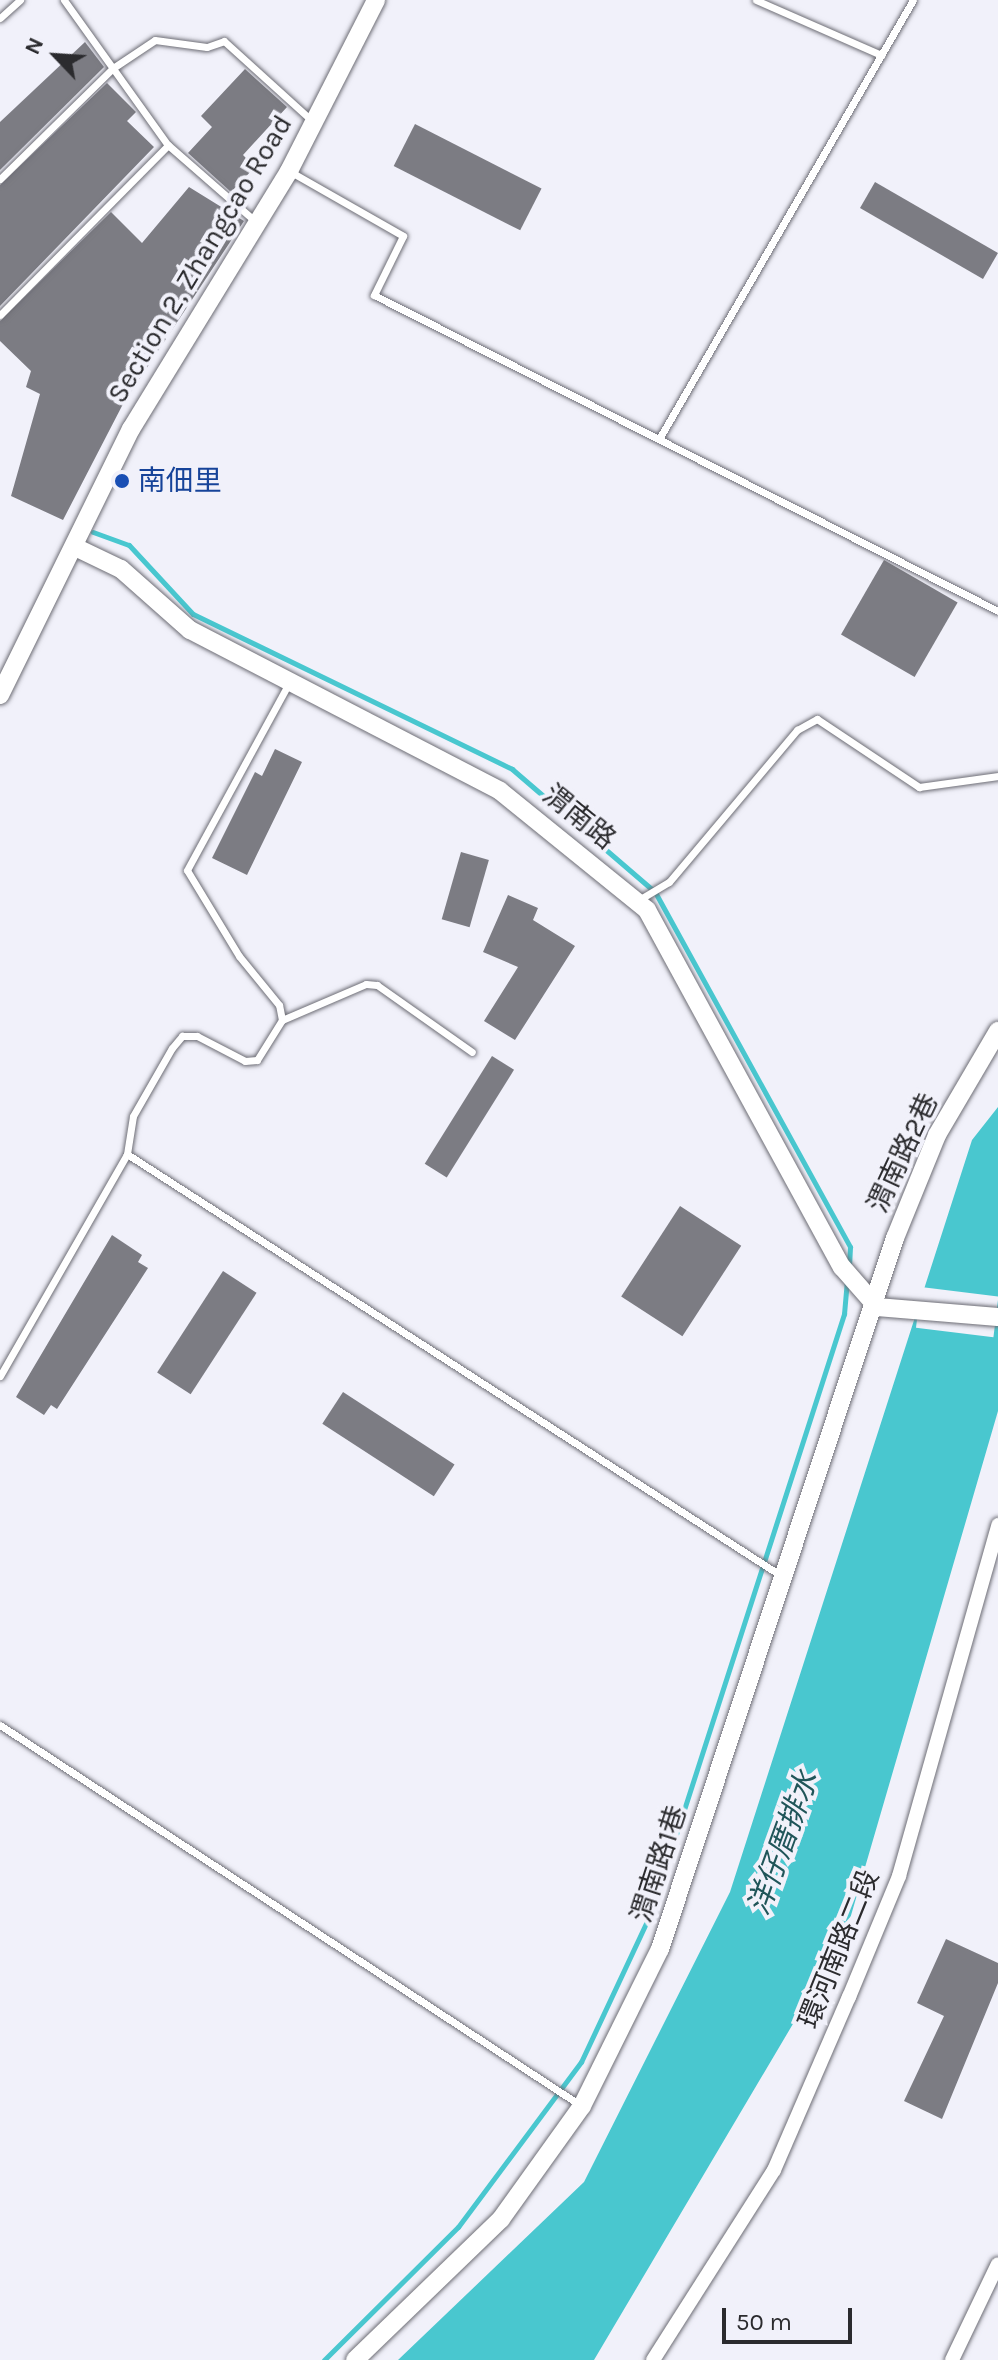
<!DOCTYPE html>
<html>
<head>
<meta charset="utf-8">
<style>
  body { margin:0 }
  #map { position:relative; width:998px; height:2360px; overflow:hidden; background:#f1f1fa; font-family:Karla,"Noto Sans TC",sans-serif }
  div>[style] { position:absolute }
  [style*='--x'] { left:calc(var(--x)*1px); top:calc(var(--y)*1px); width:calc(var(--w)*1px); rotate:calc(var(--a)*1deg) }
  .water>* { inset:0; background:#49c7cf }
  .pier>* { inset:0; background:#f1f1fa; transform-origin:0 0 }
  .stream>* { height:5px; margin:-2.5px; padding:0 2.5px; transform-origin:2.5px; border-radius:2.5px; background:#49c7cf }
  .building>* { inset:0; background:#7c7c83; transform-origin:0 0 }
  .roads { filter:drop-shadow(0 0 2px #6d6d75) drop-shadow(0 0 2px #6d6d75) }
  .service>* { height:7px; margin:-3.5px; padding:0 3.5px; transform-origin:3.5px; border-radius:3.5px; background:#fff }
  .minor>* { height:14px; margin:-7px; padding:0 7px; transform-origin:7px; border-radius:7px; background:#fff }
  .tertiary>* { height:18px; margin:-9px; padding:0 9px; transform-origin:9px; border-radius:9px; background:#fff }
  .dots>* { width:22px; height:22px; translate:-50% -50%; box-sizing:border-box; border:4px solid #f1f1fa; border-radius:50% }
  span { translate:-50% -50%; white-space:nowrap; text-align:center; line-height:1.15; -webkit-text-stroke:8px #f1f1fa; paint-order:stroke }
  .street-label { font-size:28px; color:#2b2b2e }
  .transit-label { font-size:28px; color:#164399 }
  .left { translate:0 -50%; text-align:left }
  .water-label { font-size:30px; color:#205559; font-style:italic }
  .north { position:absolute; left:16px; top:16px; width:80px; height:80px; -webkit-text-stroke:6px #f1f1fa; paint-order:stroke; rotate:295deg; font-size:22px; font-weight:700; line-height:32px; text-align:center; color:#2b2b2e }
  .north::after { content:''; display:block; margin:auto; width:28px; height:36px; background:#2b2b2e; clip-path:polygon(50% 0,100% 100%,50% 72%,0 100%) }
  .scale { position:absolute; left:722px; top:2308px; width:130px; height:36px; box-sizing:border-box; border:4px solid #2b2b2e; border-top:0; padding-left:10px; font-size:24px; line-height:28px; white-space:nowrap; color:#2b2b2e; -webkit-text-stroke:6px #f1f1fa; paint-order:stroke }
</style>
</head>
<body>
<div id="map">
  <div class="water">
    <div style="clip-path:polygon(998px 1107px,998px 1411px,845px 1936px,594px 2360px,398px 2360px,584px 2182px,730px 1892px,972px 1140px)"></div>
  </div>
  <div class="pier">
    <div style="left:921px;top:1287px;width:78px;height:41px;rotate:7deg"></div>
  </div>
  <div class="stream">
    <div style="--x:93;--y:532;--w:38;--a:20"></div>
    <div style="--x:129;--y:545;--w:94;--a:47.2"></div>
    <div style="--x:193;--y:614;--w:355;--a:25.9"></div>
    <div style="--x:512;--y:769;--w:189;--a:40.7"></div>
    <div style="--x:655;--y:892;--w:405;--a:61.2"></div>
    <div style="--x:850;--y:1247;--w:17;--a:93"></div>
    <div style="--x:324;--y:2360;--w:189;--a:-44.8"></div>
    <div style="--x:458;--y:2227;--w:206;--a:-53.3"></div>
    <div style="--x:581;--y:2062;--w:162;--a:-64.9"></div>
    <div style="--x:650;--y:1915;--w:632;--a:-72.11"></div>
    <div style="--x:844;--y:1314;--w:32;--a:-85"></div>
  </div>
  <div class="building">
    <div style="clip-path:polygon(85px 42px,104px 67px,0 170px,0 122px)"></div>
    <div style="clip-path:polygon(245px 69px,287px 107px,243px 155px,255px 167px,231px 192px,188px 153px,212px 127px,201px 116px)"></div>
    <div style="clip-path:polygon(107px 83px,136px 112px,127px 121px,154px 147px,0 306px,0 185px)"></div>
    <div style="left:415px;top:124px;width:142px;height:47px;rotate:27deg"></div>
    <div style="left:875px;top:182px;width:142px;height:30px;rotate:30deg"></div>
    <div style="clip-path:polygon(189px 187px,244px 221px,123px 404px,63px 520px,11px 496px,40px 394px,26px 387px,31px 371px,0 341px,0 321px,111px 212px,142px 243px)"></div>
    <div style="left:884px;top:560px;width:85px;height:86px;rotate:30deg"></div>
    <div style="clip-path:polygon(275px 749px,302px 762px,247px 875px,212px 858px,255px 772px,262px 776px)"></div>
    <div style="left:461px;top:852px;width:29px;height:70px;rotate:16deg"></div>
    <div style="clip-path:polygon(508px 895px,538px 908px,533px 920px,575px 946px,515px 1040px,484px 1021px,518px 967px,483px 952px)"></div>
    <div style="left:492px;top:1056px;width:26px;height:127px;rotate:32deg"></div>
    <div style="left:680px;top:1206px;width:73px;height:108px;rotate:33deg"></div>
    <div style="clip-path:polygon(112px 1235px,142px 1255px,138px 1262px,148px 1268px,57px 1409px,51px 1405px,44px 1415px,16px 1397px)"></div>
    <div style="left:223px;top:1271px;width:40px;height:121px;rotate:33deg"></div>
    <div style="left:343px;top:1392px;width:133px;height:38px;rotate:33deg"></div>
    <div style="clip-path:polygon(946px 1939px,998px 1963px,998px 1983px,942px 2119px,904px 2101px,944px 2016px,917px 2003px)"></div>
  </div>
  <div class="roads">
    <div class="service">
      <div style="--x:64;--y:0;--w:178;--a:54.4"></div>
      <div style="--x:168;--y:145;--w:118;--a:41.2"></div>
      <div style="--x:756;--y:0;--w:137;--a:23.7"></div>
      <div style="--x:0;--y:18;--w:27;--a:-42"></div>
      <div style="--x:291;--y:172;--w:129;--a:29.7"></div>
      <div style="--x:403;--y:236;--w:66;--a:116.2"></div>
      <div style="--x:374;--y:295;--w:699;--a:26.86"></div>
      <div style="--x:0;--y:179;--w:158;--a:-44.5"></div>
      <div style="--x:113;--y:68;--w:50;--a:-33.7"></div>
      <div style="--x:155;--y:40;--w:52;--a:7.7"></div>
      <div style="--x:207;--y:47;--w:18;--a:-19"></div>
      <div style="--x:224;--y:41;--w:118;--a:42.2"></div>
      <div style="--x:0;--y:315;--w:239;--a:-45.3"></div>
      <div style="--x:659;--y:439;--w:507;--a:-59.95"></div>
      <div style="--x:637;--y:901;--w:37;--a:-31"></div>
      <div style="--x:669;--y:882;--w:199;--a:-49.9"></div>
      <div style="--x:797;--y:730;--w:23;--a:-29"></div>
      <div style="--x:817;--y:719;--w:123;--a:33.7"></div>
      <div style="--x:919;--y:787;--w:80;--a:-7.9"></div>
      <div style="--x:282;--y:1020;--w:91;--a:-23.2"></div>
      <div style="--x:366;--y:984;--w:11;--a:5"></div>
      <div style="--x:377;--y:985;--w:116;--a:35.2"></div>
      <div style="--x:127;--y:1154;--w:781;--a:32.81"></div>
      <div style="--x:0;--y:1376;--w:256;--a:-60.2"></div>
      <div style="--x:127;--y:1154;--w:38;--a:-81"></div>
      <div style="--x:133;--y:1116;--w:78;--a:-60.2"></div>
      <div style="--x:172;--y:1048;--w:16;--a:-50"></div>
      <div style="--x:182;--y:1036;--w:15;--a:0"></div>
      <div style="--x:197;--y:1036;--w:54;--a:27.5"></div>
      <div style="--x:245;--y:1061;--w:12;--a:-5"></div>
      <div style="--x:257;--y:1060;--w:47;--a:-58"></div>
      <div style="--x:282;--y:1020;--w:15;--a:-101"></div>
      <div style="--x:279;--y:1005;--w:63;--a:-129.2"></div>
      <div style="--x:239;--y:956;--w:100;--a:-121.2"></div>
      <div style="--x:187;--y:870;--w:213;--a:-61.4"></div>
      <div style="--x:0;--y:1725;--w:693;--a:33.23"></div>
    </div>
    <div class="minor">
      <div style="--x:653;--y:2360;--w:225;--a:-57.5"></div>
      <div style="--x:774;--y:2170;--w:189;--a:-66.6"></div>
      <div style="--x:849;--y:1997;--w:131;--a:-67.5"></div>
      <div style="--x:899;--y:1876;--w:365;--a:-74.2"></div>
      <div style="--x:952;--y:2360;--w:106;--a:-64.4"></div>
    </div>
    <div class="tertiary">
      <div style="--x:75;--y:547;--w:51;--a:25.6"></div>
      <div style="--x:121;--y:569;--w:92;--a:41.5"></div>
      <div style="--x:190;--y:630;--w:349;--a:27.4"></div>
      <div style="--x:500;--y:791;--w:189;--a:39"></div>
      <div style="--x:647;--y:910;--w:407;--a:61.4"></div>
      <div style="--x:842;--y:1267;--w:53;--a:48.8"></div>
      <div style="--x:0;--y:695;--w:297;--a:-63.8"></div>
      <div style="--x:131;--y:429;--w:303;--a:-58.5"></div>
      <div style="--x:289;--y:171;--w:192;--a:-63"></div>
      <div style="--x:877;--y:1307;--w:121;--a:4.7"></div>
      <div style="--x:355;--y:2360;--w:203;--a:-44"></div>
      <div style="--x:501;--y:2219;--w:139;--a:-54.4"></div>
      <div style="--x:582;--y:2106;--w:175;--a:-63.6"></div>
      <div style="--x:660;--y:1949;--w:749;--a:-71.71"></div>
      <div style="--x:895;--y:1238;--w:111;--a:-67.8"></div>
      <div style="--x:937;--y:1135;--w:121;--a:-59.6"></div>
    </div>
  </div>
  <div class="dots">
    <div style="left:122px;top:481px;background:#1a4fb4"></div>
  </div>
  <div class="street-label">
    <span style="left:200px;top:259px;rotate:-59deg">Section 2, Zhangcao Road</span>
    <span style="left:579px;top:817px;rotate:39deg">渭南路</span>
    <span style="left:903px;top:1153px;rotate:-65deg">渭南路2巷</span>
    <span style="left:659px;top:1864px;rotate:-72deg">渭南路1巷</span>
    <span style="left:839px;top:1949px;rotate:-68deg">環河南路二段</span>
  </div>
  <div class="transit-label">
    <span class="left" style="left:138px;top:481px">南佃里</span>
  </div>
  <div class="water-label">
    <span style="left:783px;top:1843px;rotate:-70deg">洋仔厝排水</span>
  </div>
  <div class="north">N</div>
  <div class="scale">50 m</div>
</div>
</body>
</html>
